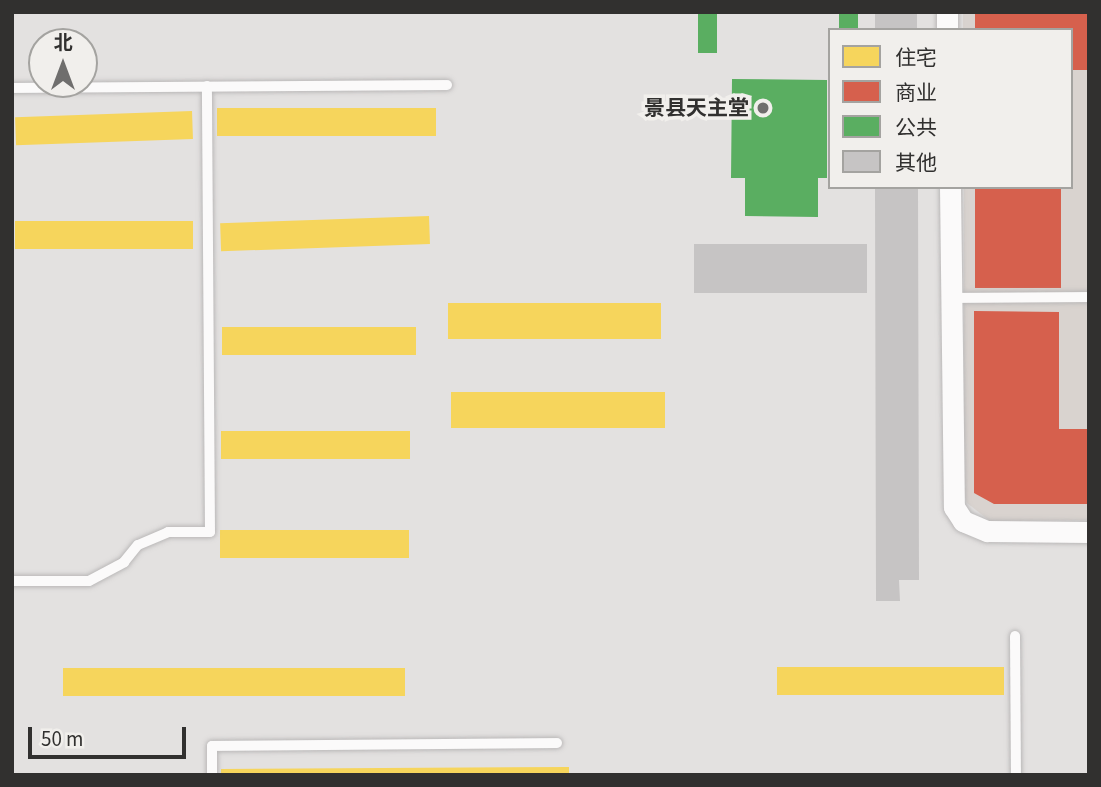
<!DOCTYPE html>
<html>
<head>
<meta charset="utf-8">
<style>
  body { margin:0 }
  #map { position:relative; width:1101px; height:787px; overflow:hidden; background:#e3e1e0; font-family:"Source Sans 3","Noto Sans SC",sans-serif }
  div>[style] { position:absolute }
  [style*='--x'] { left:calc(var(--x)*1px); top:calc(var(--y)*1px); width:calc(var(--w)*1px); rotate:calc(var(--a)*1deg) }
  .built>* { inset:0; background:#d9d3cf }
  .homes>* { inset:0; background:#f6d55c; transform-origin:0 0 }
  .shops>* { inset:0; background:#d6604d; transform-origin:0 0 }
  .public>* { inset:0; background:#5aae61; transform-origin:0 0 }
  .building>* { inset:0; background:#c6c4c4; transform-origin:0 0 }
  .roads { filter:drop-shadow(0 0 2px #bab8b8) drop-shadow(0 0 2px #bab8b8) }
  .lane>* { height:10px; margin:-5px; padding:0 5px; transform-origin:5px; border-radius:5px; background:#fbfafa }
  .street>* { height:21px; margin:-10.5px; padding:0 10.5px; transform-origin:10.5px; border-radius:10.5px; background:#fbfafa }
  .dots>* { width:19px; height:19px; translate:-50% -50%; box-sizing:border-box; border:4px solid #f1efec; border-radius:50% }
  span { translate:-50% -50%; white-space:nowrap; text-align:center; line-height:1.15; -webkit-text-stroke:7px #f1efec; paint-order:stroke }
  .poi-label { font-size:21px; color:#31302f; font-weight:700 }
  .right { translate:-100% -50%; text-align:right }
  .frame { position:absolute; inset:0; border:14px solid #31302f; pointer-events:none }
  .legend { position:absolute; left:828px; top:28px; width:245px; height:161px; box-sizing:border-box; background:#f1efec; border:2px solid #a4a3a0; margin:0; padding:9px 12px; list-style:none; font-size:21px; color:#31302f }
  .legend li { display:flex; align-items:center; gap:14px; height:35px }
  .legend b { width:35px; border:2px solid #a4a3a0 }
  .north { position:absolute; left:28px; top:28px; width:70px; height:70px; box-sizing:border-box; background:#f1efec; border:2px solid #a4a3a0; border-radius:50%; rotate:0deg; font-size:19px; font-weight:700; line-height:28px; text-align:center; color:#31302f }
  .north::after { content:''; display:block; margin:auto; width:24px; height:32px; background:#6f6e6d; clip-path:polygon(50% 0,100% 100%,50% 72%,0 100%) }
  .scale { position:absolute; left:28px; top:727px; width:158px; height:32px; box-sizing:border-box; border:4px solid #31302f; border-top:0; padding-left:9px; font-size:21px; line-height:24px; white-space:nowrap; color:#31302f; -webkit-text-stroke:5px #f1efec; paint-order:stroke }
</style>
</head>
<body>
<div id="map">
  <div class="built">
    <div style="clip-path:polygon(963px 12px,1089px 12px,1089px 520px,990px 521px,967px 503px,964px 494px,964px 187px,1071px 187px,1071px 30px,963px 30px)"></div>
  </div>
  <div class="homes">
    <div style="left:436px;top:108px;width:28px;height:219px;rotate:90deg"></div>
    <div style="left:192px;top:111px;width:28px;height:177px;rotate:88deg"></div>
    <div style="left:429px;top:216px;width:28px;height:209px;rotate:88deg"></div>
    <div style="left:193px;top:221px;width:28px;height:178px;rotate:90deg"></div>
    <div style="left:448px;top:303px;width:213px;height:36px"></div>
    <div style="left:416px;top:327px;width:28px;height:194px;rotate:90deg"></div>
    <div style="left:451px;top:392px;width:214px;height:36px"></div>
    <div style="left:410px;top:431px;width:28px;height:189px;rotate:90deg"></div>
    <div style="left:409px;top:530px;width:28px;height:189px;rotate:90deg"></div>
    <div style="left:1004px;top:667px;width:28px;height:227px;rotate:90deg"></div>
    <div style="left:405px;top:668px;width:28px;height:342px;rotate:90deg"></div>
    <div style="clip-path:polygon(569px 767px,569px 775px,221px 775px,221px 769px)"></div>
  </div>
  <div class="shops">
    <div style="clip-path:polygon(975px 12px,1089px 12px,1089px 70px,1071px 70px,1071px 30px,975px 30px)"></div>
    <div style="left:975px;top:187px;width:86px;height:101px"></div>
    <div style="clip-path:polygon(974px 311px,1059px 312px,1059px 429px,1089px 429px,1089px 504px,994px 504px,974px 493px)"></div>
  </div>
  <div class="public">
    <div style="left:698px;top:12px;width:19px;height:41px"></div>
    <div style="left:839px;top:12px;width:19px;height:18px"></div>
    <div style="clip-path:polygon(732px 79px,827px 80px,827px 178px,818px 178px,818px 217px,745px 216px,745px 178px,731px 178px)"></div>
  </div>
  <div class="building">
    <div style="left:875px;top:12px;width:42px;height:18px"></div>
    <div style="clip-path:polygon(875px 187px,918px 187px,919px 580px,899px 580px,900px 601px,876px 601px)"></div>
    <div style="left:694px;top:244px;width:173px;height:49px"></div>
  </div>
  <div class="roads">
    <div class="lane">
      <div style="--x:12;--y:88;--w:435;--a:-0.4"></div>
      <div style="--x:951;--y:298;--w:138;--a:-0.4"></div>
      <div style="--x:12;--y:581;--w:77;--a:0"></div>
      <div style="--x:89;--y:581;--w:40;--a:-28"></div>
      <div style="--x:124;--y:562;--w:22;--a:-51"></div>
      <div style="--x:138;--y:545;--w:33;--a:-23"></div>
      <div style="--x:168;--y:532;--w:42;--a:0"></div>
      <div style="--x:210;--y:532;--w:446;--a:-90.4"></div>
      <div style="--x:1015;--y:636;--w:139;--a:89.6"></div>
      <div style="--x:212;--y:775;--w:29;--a:-90"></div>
      <div style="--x:212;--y:746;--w:345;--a:-0.5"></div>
    </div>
    <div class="street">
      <div style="--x:947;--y:12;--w:18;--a:90"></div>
      <div style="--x:950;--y:187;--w:320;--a:89.3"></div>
      <div style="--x:954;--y:507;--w:17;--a:57"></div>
      <div style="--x:963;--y:521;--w:26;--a:23"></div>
      <div style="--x:987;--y:531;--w:102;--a:0.6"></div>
    </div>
  </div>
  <div class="dots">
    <div style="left:763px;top:108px;background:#6f6e6d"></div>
  </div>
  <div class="poi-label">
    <span class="right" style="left:749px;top:108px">景县天主堂</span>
  </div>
  <div class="frame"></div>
  <ul class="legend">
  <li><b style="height:19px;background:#f6d55c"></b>住宅</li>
  <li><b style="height:19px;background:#d6604d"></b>商业</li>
  <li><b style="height:19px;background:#5aae61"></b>公共</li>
  <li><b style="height:19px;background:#c6c4c4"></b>其他</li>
  </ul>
  <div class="north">北</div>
  <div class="scale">50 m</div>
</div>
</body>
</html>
